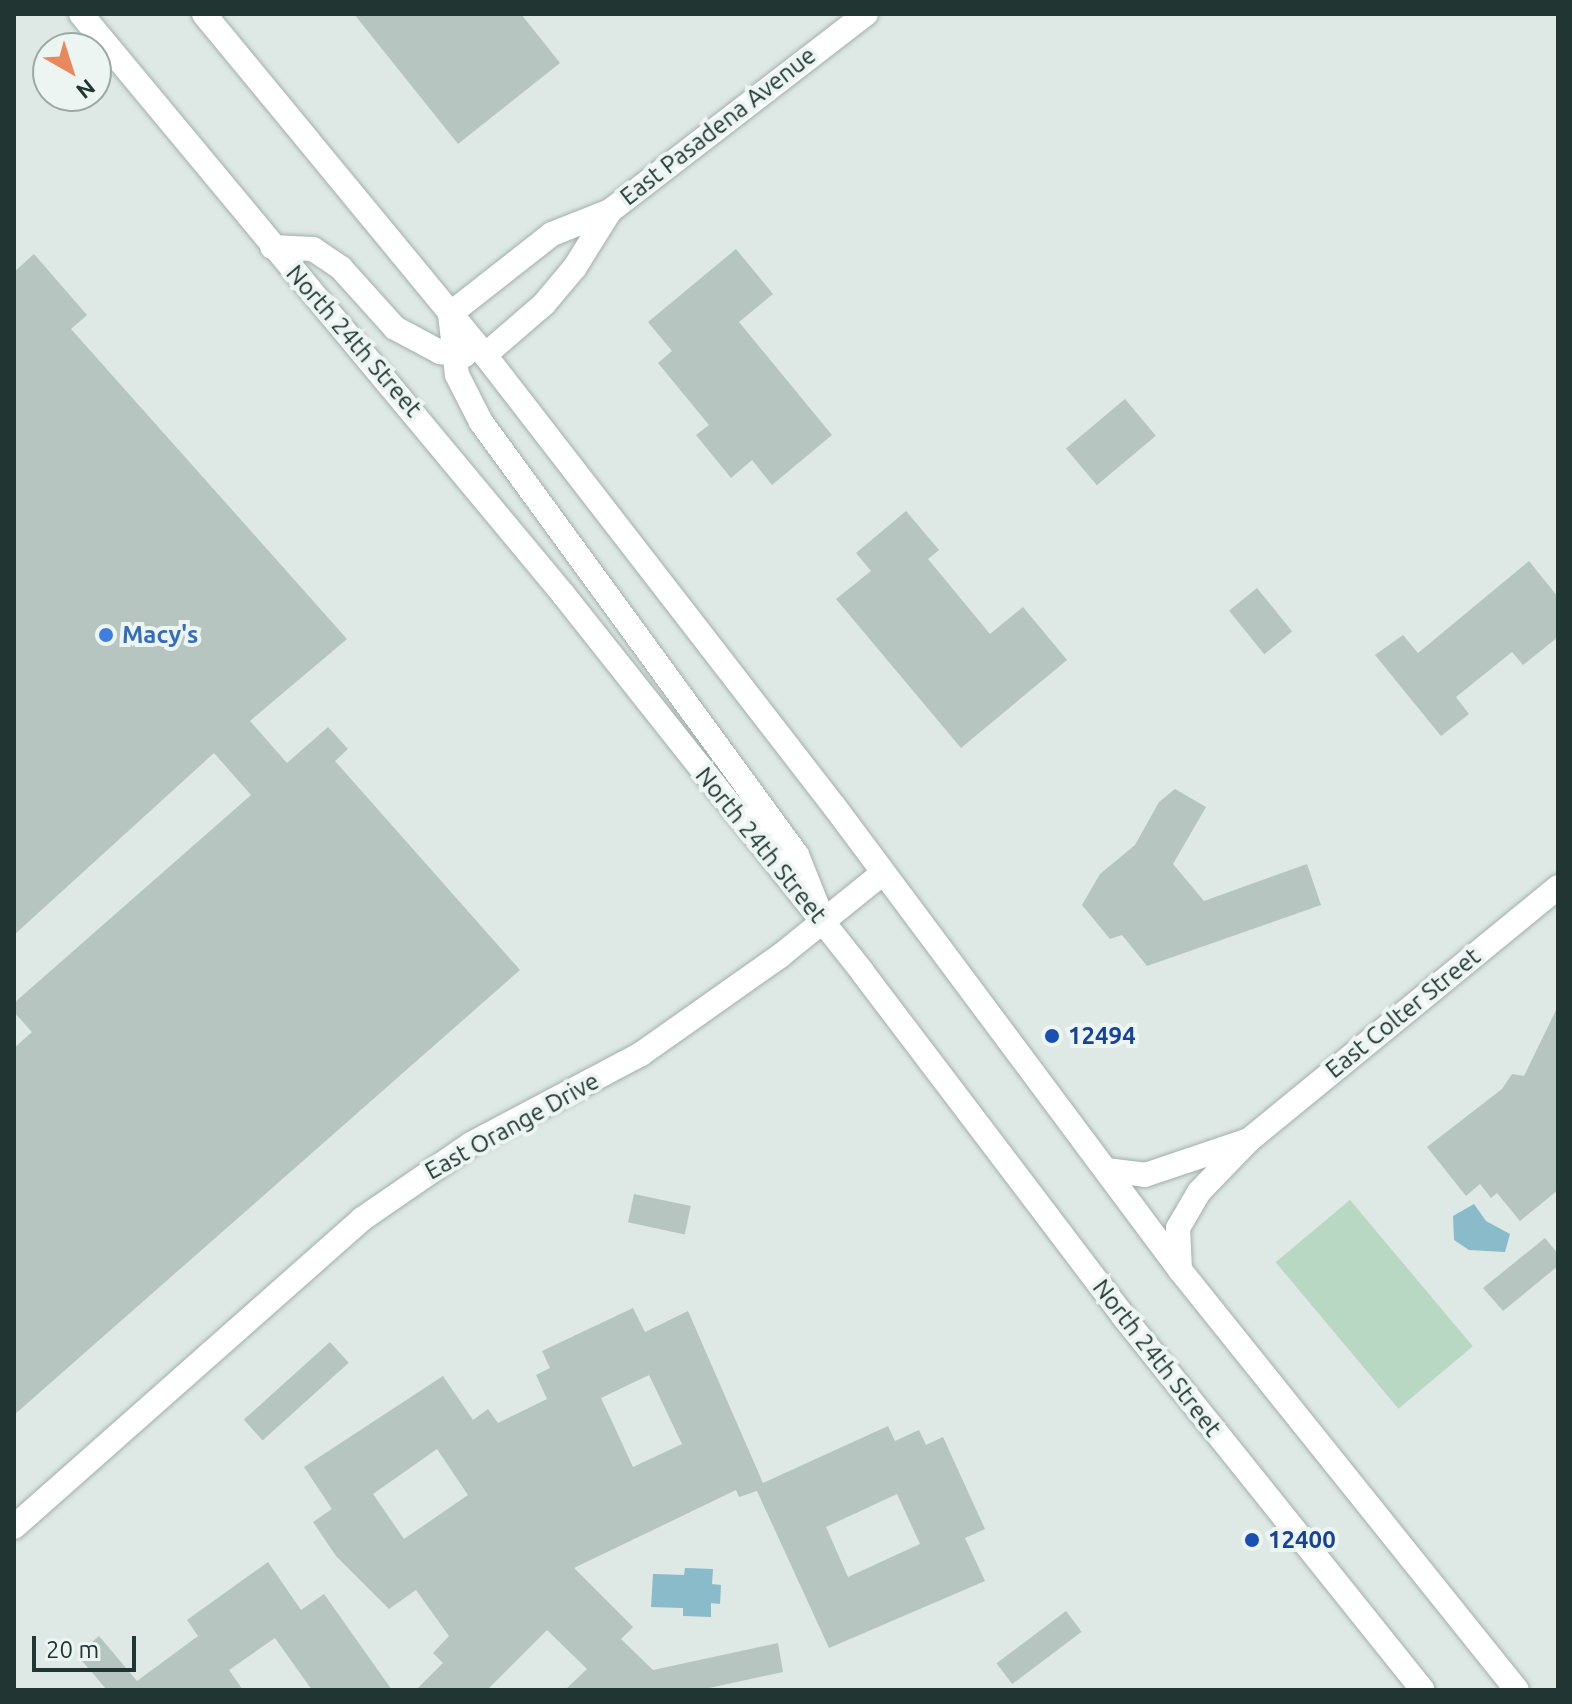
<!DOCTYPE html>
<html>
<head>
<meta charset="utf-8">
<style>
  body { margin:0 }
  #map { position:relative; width:1572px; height:1704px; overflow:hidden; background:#dee8e4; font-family:Ubuntu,sans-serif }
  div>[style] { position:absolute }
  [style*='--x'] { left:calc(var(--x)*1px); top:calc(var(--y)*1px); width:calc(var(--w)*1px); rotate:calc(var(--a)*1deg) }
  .green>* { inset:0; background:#b8d8c3; transform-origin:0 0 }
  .water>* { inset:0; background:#89bbca }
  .building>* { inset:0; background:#b6c5c0; transform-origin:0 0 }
  .roads { filter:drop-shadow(0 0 2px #a2afab) drop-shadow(0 0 2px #a2afab) }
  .minor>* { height:24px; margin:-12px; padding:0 12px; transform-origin:12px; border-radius:12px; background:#fff }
  .secondary>* { height:24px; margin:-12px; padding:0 12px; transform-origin:12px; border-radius:12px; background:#fff }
  .dots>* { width:22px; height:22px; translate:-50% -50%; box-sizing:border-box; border:4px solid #edf5f2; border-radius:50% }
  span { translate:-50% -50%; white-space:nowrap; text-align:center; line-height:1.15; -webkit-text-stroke:8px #edf5f2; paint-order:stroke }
  .street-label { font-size:24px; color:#213632 }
  .shop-label { font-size:24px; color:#366cbe; font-weight:700 }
  .left { translate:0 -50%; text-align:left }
  .transit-label { font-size:24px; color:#164399; font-weight:700 }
  .frame { position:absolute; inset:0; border:16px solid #213632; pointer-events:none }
  .north { position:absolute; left:32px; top:32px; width:80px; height:80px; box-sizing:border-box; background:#edf5f2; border:2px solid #9ba9a5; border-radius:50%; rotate:141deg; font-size:22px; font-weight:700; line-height:32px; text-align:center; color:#213632 }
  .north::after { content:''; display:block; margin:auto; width:28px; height:36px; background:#e7895d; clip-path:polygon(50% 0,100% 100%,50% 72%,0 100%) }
  .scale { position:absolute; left:32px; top:1636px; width:104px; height:36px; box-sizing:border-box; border:4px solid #213632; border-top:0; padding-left:10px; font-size:24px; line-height:28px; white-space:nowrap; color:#213632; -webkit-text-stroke:6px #edf5f2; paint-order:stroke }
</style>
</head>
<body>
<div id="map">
  <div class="green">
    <div style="left:1350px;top:1200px;width:191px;height:97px;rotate:50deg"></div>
  </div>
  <div class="water">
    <div style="clip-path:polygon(1474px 1204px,1486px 1221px,1510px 1234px,1505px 1252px,1469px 1250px,1454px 1240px,1453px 1216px)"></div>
    <div style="clip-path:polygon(685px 1568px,713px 1569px,712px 1584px,721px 1585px,720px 1604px,711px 1603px,711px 1617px,683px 1616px,683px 1608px,651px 1607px,653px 1574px,684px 1575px)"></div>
  </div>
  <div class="building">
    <div style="clip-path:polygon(354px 14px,521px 14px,560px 63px,458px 144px)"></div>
    <div style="clip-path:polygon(736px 249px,773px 294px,739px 322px,832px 435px,772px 485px,752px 460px,731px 478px,696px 435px,709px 425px,658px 363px,672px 351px,648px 322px)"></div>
    <div style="clip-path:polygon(34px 254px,87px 315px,71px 329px,347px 639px,250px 721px,287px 763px,328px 727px,348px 749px,335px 761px,520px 970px,14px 1415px,14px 1048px,32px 1032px,14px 1012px,14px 1003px,251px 795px,214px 753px,14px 935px,14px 272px)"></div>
    <div style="left:1125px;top:399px;width:48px;height:77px;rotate:50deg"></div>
    <div style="clip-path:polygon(906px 511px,939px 550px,928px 559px,990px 634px,1023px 607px,1067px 660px,961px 748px,836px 599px,871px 571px,856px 553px)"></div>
    <div style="clip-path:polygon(1529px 561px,1558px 597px,1558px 637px,1523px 665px,1512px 652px,1456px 697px,1469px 714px,1441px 736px,1375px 655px,1403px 635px,1418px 653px)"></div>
    <div style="left:1257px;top:588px;width:56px;height:36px;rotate:51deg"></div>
    <div style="clip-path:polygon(1175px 789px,1206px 807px,1173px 864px,1204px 901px,1307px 864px,1321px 905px,1147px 966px,1122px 935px,1110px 939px,1082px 905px,1100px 874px,1135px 845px,1159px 802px)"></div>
    <div style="clip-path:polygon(1558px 1006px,1558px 1190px,1520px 1221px,1497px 1193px,1491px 1198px,1480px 1184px,1466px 1196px,1427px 1147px,1502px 1089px,1512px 1074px,1524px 1076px)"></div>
    <div style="left:634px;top:1194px;width:58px;height:29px;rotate:12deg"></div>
    <div style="clip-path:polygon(1545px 1238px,1558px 1254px,1558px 1266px,1503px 1311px,1483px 1288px)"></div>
    <div style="clip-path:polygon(evenodd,633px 1308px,645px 1332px,688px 1311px,763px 1483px,888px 1426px,895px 1441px,919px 1430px,926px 1445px,943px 1437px,985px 1529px,965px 1538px,985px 1581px,829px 1648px,757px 1491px,739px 1497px,736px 1490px,574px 1568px,633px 1627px,621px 1639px,653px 1670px,778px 1643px,783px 1672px,700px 1690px,565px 1690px,587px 1669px,547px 1630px,487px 1690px,416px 1690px,443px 1663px,433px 1653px,449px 1636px,416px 1590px,389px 1609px,336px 1556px,313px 1522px,332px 1509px,304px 1467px,443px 1376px,473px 1420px,488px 1409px,498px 1423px,547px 1399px,536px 1375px,550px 1368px,542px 1351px,633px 1308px,649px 1375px,682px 1444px,633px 1467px,601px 1398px,649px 1375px,633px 1308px,437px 1449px,468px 1495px,404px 1539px,373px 1494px,437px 1449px,633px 1308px,897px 1494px,920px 1544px,848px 1577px,826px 1527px,897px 1494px)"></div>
    <div style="left:330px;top:1342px;width:28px;height:116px;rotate:48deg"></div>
    <div style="clip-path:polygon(268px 1562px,301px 1610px,324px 1594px,392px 1690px,312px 1690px,275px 1638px,229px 1670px,243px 1690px,107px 1690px,77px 1655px,99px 1636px,137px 1681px,198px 1636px,187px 1620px)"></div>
    <div style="left:1066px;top:1611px;width:26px;height:87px;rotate:53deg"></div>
  </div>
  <div class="roads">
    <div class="minor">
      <div style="--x:450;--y:314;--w:130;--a:-38.1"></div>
      <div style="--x:552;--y:234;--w:62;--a:-21.6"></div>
      <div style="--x:610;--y:211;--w:323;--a:-37.6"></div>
      <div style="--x:485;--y:355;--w:78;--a:-40.8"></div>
      <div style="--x:544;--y:304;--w:48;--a:-50"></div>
      <div style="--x:575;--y:267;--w:66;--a:-58"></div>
      <div style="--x:1106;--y:1170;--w:39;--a:7"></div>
      <div style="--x:1145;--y:1175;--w:110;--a:-18.6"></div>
      <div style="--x:1180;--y:1270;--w:42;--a:-92.7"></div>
      <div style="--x:1178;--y:1228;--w:42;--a:-59.7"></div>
      <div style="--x:1199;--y:1192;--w:72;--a:-46.1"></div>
      <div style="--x:1249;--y:1140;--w:399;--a:-39.3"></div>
      <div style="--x:14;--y:1527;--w:465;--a:-41.5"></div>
      <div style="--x:362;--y:1219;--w:132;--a:-34.5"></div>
      <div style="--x:471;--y:1144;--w:192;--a:-27.9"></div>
      <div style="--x:641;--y:1054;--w:170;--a:-35.2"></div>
      <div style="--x:780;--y:956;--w:132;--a:-38.9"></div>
    </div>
    <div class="secondary">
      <div style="--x:81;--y:14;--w:754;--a:50.27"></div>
      <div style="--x:563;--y:594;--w:483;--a:51.6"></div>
      <div style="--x:863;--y:973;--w:430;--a:52.8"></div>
      <div style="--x:1123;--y:1316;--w:479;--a:51.3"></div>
      <div style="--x:204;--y:14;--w:442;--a:50.5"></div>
      <div style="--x:485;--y:355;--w:570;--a:52.27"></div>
      <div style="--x:834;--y:806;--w:579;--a:53.29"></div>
      <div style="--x:1180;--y:1270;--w:538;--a:51.26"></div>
      <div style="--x:272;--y:247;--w:41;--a:2.8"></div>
      <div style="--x:313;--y:249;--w:34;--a:34"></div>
      <div style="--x:341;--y:268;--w:81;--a:48"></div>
      <div style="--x:395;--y:328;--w:51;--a:28.1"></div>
      <div style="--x:440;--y:352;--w:25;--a:7"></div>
      <div style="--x:450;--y:314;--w:61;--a:83.5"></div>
      <div style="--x:457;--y:375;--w:53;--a:62.9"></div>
      <div style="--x:481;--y:422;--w:536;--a:53.88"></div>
      <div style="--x:797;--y:855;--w:54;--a:68.2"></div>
    </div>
  </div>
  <div class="dots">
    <div style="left:106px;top:635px;background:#3f7fe0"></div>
    <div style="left:1052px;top:1036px;background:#1a4fb4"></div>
    <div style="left:1252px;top:1540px;background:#1a4fb4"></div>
  </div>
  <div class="street-label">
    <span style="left:718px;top:126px;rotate:-38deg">East Pasadena Avenue</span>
    <span style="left:354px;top:341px;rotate:49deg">North 24th Street</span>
    <span style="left:761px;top:845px;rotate:51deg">North 24th Street</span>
    <span style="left:1403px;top:1013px;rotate:-39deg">East Colter Street</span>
    <span style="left:512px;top:1126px;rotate:-29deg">East Orange Drive</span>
    <span style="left:1157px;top:1358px;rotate:52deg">North 24th Street</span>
  </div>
  <div class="shop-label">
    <span class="left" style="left:122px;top:635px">Macy's</span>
  </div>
  <div class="transit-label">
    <span class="left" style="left:1068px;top:1036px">12494</span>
    <span class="left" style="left:1268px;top:1540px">12400</span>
  </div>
  <div class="frame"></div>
  <div class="north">N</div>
  <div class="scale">20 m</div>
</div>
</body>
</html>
